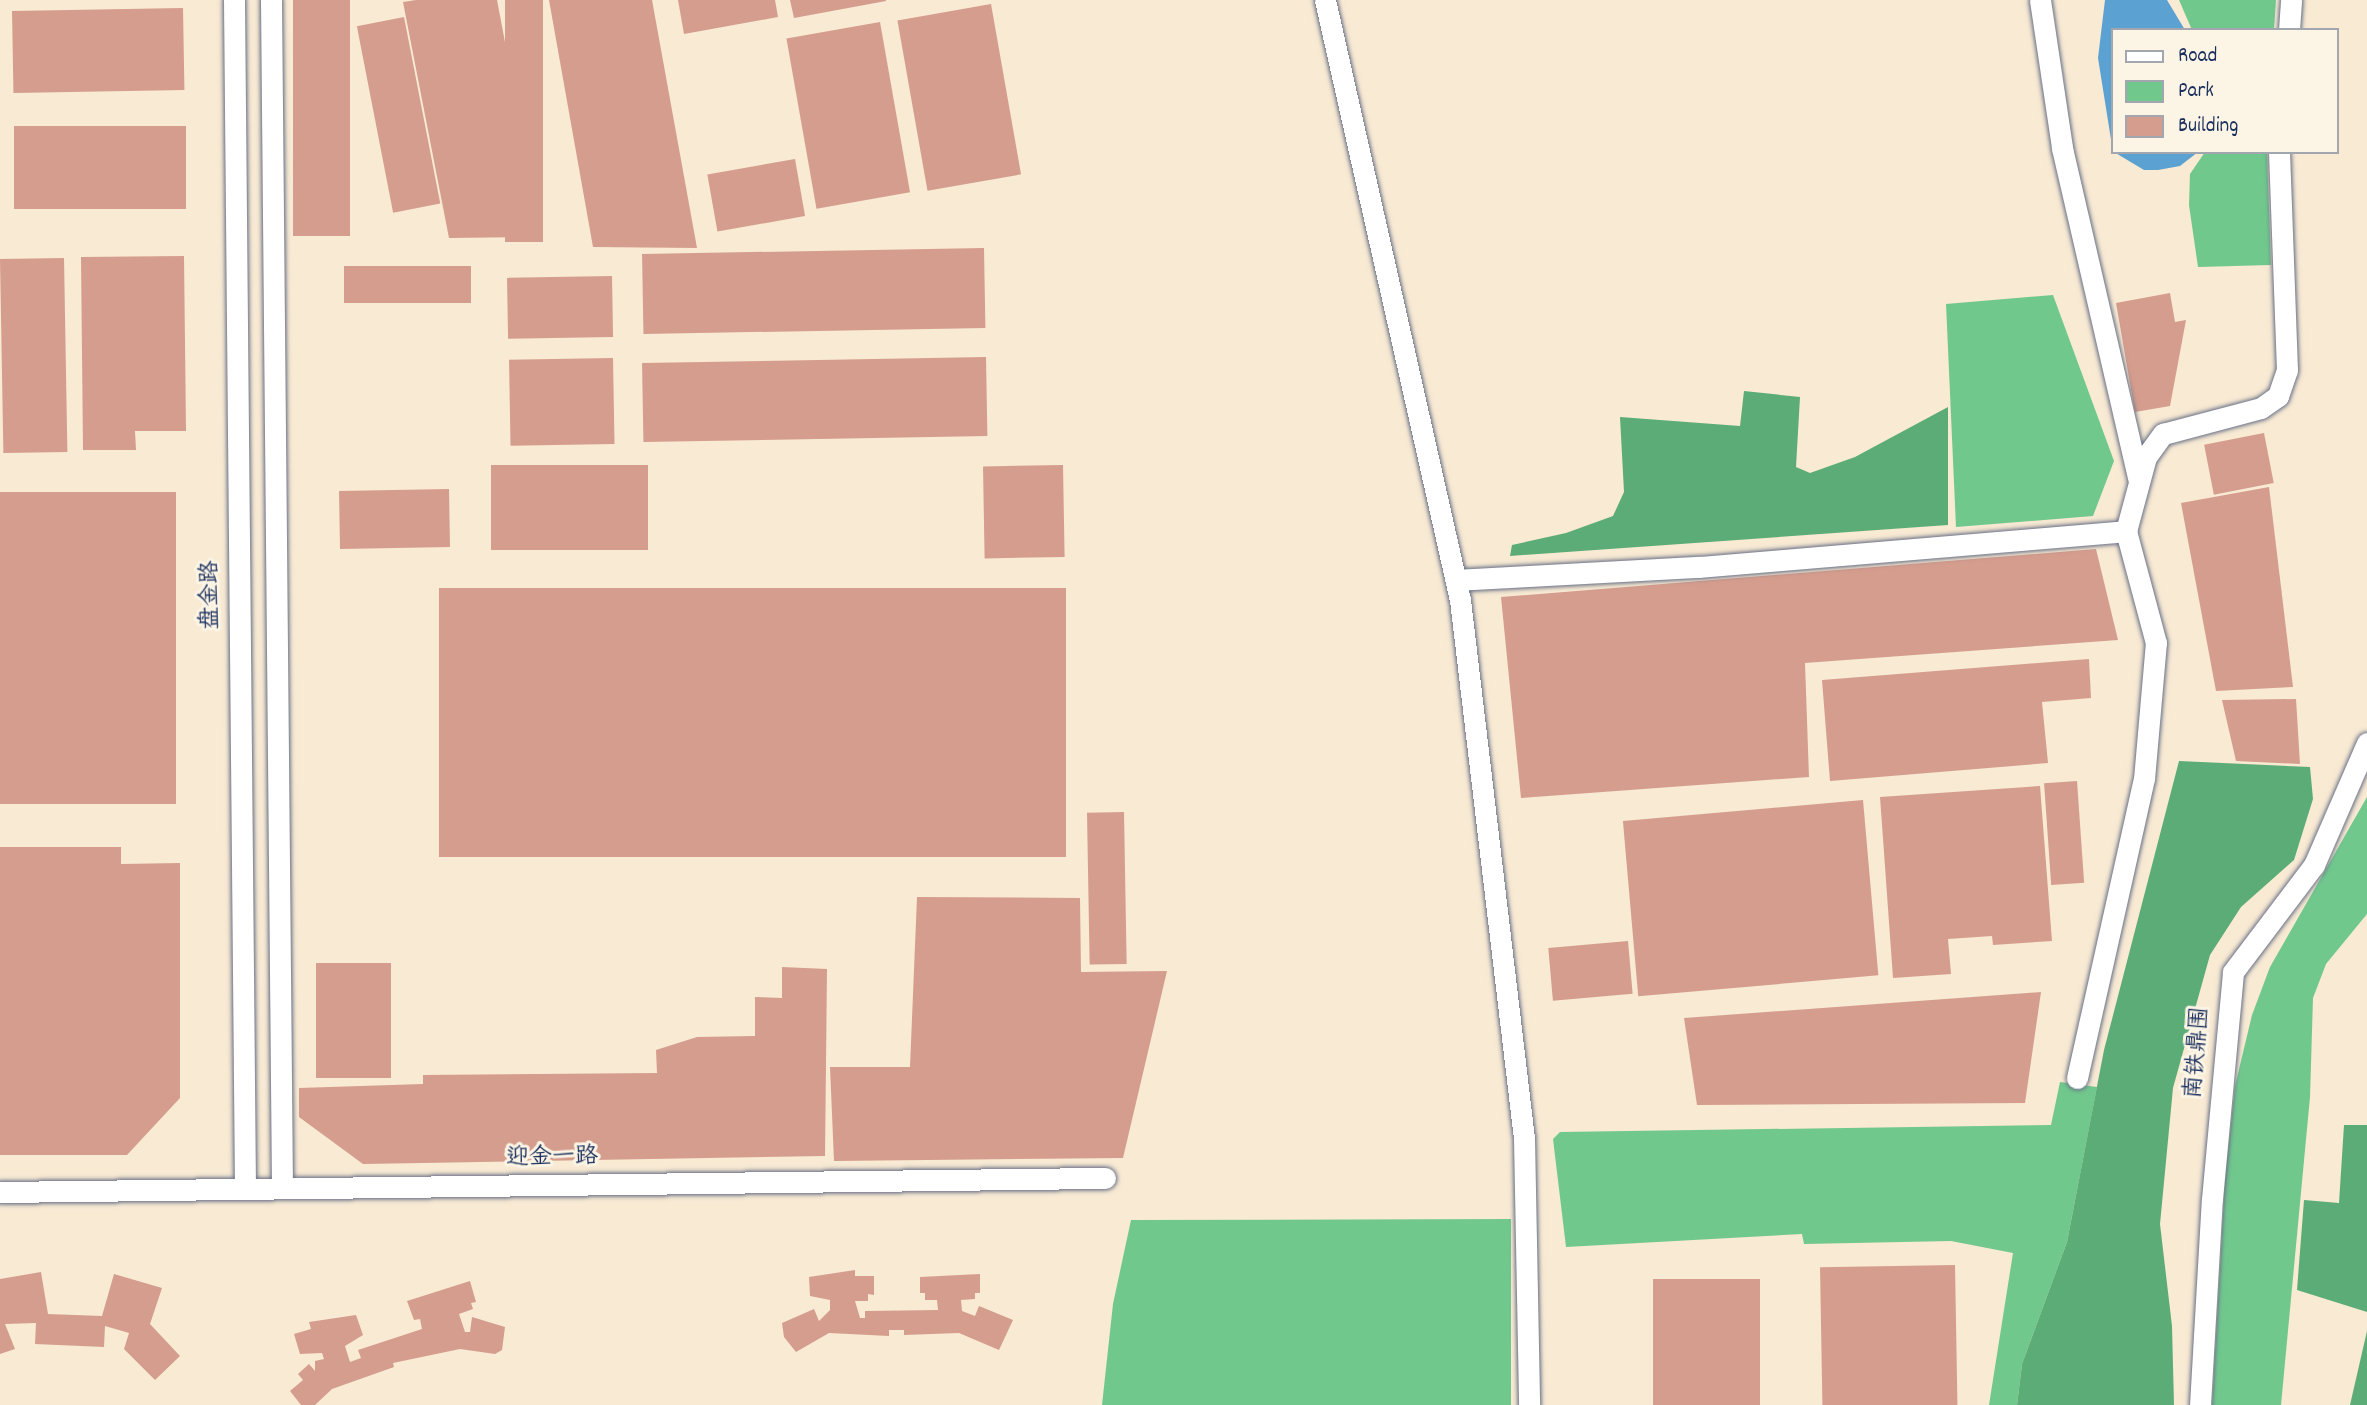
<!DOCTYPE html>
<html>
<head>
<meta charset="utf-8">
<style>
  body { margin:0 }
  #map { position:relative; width:2367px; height:1405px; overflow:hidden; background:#f8ead3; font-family:Dekko,"LXGW WenKai TC",sans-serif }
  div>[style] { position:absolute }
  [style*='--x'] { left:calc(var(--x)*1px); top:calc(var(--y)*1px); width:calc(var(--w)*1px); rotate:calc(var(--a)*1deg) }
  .green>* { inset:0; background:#71c88d }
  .forest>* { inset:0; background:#5cac78 }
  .water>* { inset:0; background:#5ba1d1 }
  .building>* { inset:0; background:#d59d8d; transform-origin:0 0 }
  .roads { filter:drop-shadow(0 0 2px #687087) drop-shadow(0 0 2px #687087) }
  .minor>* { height:21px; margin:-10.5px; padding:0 10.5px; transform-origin:10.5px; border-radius:10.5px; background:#fff }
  span { translate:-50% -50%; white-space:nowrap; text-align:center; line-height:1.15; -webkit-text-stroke:6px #fcf5e5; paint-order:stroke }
  .street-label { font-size:23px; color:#1b2f5e }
  .legend { position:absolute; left:2111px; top:28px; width:228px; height:126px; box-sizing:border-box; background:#fcf5e5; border:2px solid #a2a6af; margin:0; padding:9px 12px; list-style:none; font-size:21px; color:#1b2f5e }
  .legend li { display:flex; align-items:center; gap:14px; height:35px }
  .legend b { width:35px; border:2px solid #a2a6af }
</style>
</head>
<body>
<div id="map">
  <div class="green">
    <div style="clip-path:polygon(2179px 0,2276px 0,2274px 30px,2192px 30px)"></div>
    <div style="clip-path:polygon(2205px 152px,2267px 152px,2271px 265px,2198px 267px,2189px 205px,2190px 174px)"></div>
    <div style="clip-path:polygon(2053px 295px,2114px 461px,2093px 516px,1956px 527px,1946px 304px)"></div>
    <div style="clip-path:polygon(2367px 797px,2367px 914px,2326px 964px,2313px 998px,2310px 1097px,2281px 1405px,2212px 1405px,2225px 1180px,2235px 1086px,2252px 1015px,2270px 967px)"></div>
    <div style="clip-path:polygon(2060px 1082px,2097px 1087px,2067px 1242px,2022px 1364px,2017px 1405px,1989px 1405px,2013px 1253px,1951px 1241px,1804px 1244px,1802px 1234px,1566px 1247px,1553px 1139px,1560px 1132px,2051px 1125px)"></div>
    <div style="clip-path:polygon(1511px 1219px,1511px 1405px,1102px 1405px,1113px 1304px,1131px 1220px)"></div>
  </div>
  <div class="forest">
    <div style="clip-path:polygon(1744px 391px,1800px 397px,1796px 467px,1810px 473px,1855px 457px,1948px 407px,1948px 525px,1510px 556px,1512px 545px,1566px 533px,1613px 516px,1624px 492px,1620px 417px,1740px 426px)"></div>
    <div style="clip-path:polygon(2179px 761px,2310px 767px,2313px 799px,2294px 860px,2241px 907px,2210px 955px,2173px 1088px,2160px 1224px,2172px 1326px,2174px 1405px,2017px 1405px,2022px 1364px,2067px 1242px,2104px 1050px)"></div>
    <div style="clip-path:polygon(2344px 1125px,2367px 1125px,2367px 1312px,2297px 1290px,2304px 1200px,2339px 1203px)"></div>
    <div style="clip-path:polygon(2367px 1331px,2367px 1405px,2350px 1405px)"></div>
  </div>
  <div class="water">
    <div style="clip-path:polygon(2105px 0,2167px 0,2185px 30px,2113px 30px,2113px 152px,2098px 58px)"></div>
    <div style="clip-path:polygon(2114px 152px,2198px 152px,2180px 166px,2158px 170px,2144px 170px)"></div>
  </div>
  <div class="building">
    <div style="left:293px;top:0;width:57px;height:236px"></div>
    <div style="clip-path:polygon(416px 0,497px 0,542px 237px,449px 238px,403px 2px)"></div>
    <div style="left:505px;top:0;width:38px;height:242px"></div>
    <div style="clip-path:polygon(549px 0,652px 0,697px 248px,593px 247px)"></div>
    <div style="clip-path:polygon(678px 0,775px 0,778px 17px,684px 34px)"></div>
    <div style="clip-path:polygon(790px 0,886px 0,886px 1px,794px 18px)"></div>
    <div style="left:991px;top:4px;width:173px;height:95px;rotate:80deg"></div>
    <div style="left:183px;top:8px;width:82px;height:171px;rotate:89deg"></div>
    <div style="left:404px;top:17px;width:190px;height:48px;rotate:79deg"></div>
    <div style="left:880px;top:22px;width:173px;height:95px;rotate:80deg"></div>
    <div style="left:14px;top:126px;width:172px;height:83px"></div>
    <div style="left:795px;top:159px;width:58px;height:89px;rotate:80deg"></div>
    <div style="left:984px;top:248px;width:80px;height:342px;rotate:89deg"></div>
    <div style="clip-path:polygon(184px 256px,186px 431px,135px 431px,136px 450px,83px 450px,81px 257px)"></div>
    <div style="left:64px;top:258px;width:194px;height:64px;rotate:89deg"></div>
    <div style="left:344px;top:266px;width:127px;height:37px"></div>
    <div style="left:612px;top:276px;width:61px;height:105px;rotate:89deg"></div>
    <div style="clip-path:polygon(2170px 293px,2175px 322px,2186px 320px,2170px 406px,2135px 412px,2116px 303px)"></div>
    <div style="left:986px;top:357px;width:79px;height:344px;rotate:89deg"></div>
    <div style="left:613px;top:358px;width:86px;height:104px;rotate:89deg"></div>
    <div style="left:2264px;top:433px;width:51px;height:61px;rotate:79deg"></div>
    <div style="left:648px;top:465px;width:85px;height:157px;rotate:90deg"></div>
    <div style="left:1063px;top:465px;width:92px;height:80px;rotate:89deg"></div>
    <div style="clip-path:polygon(2269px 487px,2293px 687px,2216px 691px,2181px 503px)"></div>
    <div style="left:449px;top:489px;width:58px;height:110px;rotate:89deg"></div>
    <div style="left:0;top:492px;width:176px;height:312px"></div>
    <div style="clip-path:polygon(2096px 549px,2118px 640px,1805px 663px,1809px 777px,1521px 798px,1501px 597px)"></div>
    <div style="left:1066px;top:588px;width:269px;height:627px;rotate:90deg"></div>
    <div style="clip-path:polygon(2089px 659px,2091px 698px,2042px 702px,2048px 763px,1830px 781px,1822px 680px)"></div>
    <div style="clip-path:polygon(2296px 699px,2300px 764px,2236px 761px,2222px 700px)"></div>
    <div style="left:2077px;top:781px;width:102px;height:33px;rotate:86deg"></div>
    <div style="clip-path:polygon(2040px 786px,2052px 941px,1993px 945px,1992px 936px,1948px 939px,1951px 974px,1893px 978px,1880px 797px)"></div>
    <div style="left:1863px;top:800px;width:176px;height:241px;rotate:85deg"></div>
    <div style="left:1124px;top:812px;width:152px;height:37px;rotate:89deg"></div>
    <div style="clip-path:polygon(0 847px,121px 847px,121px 864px,180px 863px,180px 1098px,127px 1155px,0 1155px)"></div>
    <div style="clip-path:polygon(917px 897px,1080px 898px,1081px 972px,1167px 971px,1123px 1158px,834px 1161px,830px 1067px,910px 1067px)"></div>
    <div style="left:1628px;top:941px;width:53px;height:80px;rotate:85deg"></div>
    <div style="left:316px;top:963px;width:75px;height:115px"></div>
    <div style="clip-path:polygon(782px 967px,827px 969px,825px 1156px,363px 1164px,299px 1117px,299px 1088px,423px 1084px,423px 1075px,657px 1073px,656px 1050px,697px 1037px,755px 1036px,755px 997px,782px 998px)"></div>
    <div style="clip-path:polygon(2041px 992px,2025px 1103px,1697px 1105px,1684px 1018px)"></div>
    <div style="left:1955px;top:1265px;width:140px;height:135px;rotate:89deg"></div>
    <div style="clip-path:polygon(855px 1270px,855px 1276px,874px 1276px,874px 1295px,868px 1294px,868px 1301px,855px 1301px,860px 1318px,865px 1318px,865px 1311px,938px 1310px,937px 1300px,925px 1300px,925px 1293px,920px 1293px,920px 1277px,980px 1274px,980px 1293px,975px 1293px,975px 1299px,961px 1300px,962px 1311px,975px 1316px,979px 1306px,1013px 1320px,999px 1350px,959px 1333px,904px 1335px,904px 1330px,889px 1330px,889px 1336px,829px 1333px,796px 1352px,784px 1337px,782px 1323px,814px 1309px,819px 1321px,830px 1310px,830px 1300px,810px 1296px,809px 1277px)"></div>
    <div style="clip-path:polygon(41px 1272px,48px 1314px,102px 1316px,114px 1274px,162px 1288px,150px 1324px,180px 1356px,155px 1380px,124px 1349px,129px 1333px,105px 1326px,104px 1347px,35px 1344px,36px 1323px,5px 1324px,15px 1349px,0 1354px,0 1279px)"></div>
    <div style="left:1653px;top:1279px;width:107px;height:126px"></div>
    <div style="clip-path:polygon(470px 1281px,476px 1302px,471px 1303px,473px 1309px,459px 1314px,465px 1332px,470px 1332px,472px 1317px,505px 1327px,502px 1350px,495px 1354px,460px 1349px,393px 1363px,394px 1367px,332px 1389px,315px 1405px,301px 1405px,290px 1391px,303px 1380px,298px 1374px,309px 1364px,315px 1371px,315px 1361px,324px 1359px,322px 1353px,300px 1354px,294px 1334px,311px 1329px,309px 1322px,356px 1315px,363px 1335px,345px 1346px,350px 1362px,361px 1358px,358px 1350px,422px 1329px,420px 1319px,414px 1320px,407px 1301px)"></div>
  </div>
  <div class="roads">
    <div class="minor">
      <div style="--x:234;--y:0;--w:1189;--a:89.47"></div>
      <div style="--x:271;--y:0;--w:1188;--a:89.47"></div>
      <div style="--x:1325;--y:0;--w:615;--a:77.32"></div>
      <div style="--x:1460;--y:600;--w:542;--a:83.22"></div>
      <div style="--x:1524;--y:1138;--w:267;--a:88.9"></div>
      <div style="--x:2040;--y:0;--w:150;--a:81.5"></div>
      <div style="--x:2062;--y:148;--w:339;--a:77"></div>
      <div style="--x:2289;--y:30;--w:30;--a:-86"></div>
      <div style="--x:1456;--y:580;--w:243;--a:-3.1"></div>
      <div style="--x:1699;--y:567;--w:429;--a:-4.8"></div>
      <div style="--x:2077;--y:1078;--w:306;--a:-77.4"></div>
      <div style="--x:2144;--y:779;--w:137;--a:-85"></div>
      <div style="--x:2156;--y:643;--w:116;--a:-105"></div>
      <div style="--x:2126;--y:531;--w:77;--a:-74.9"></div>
      <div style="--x:2146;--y:457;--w:29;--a:-54"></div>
      <div style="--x:2163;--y:434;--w:101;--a:-14.9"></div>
      <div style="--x:2261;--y:408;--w:21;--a:-35"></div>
      <div style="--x:2278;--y:396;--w:28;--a:-71"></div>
      <div style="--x:2287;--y:370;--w:218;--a:-92.1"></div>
      <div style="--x:0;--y:1192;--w:1105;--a:-0.73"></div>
      <div style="--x:2200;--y:1405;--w:206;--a:-86.7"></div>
      <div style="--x:2212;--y:1199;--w:228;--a:-84.7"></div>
      <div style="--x:2233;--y:972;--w:134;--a:-52.9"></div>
      <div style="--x:2314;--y:865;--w:133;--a:-66.5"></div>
    </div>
  </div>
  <div class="street-label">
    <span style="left:212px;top:595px;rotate:-90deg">盘金路</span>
    <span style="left:2199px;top:1053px;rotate:-85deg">南铁鼎围</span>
    <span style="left:552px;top:1159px;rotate:-1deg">迎金一路</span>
  </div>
  <ul class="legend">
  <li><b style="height:9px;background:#fff"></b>Road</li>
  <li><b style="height:19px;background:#71c88d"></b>Park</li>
  <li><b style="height:19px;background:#d59d8d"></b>Building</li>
  </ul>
</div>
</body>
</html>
